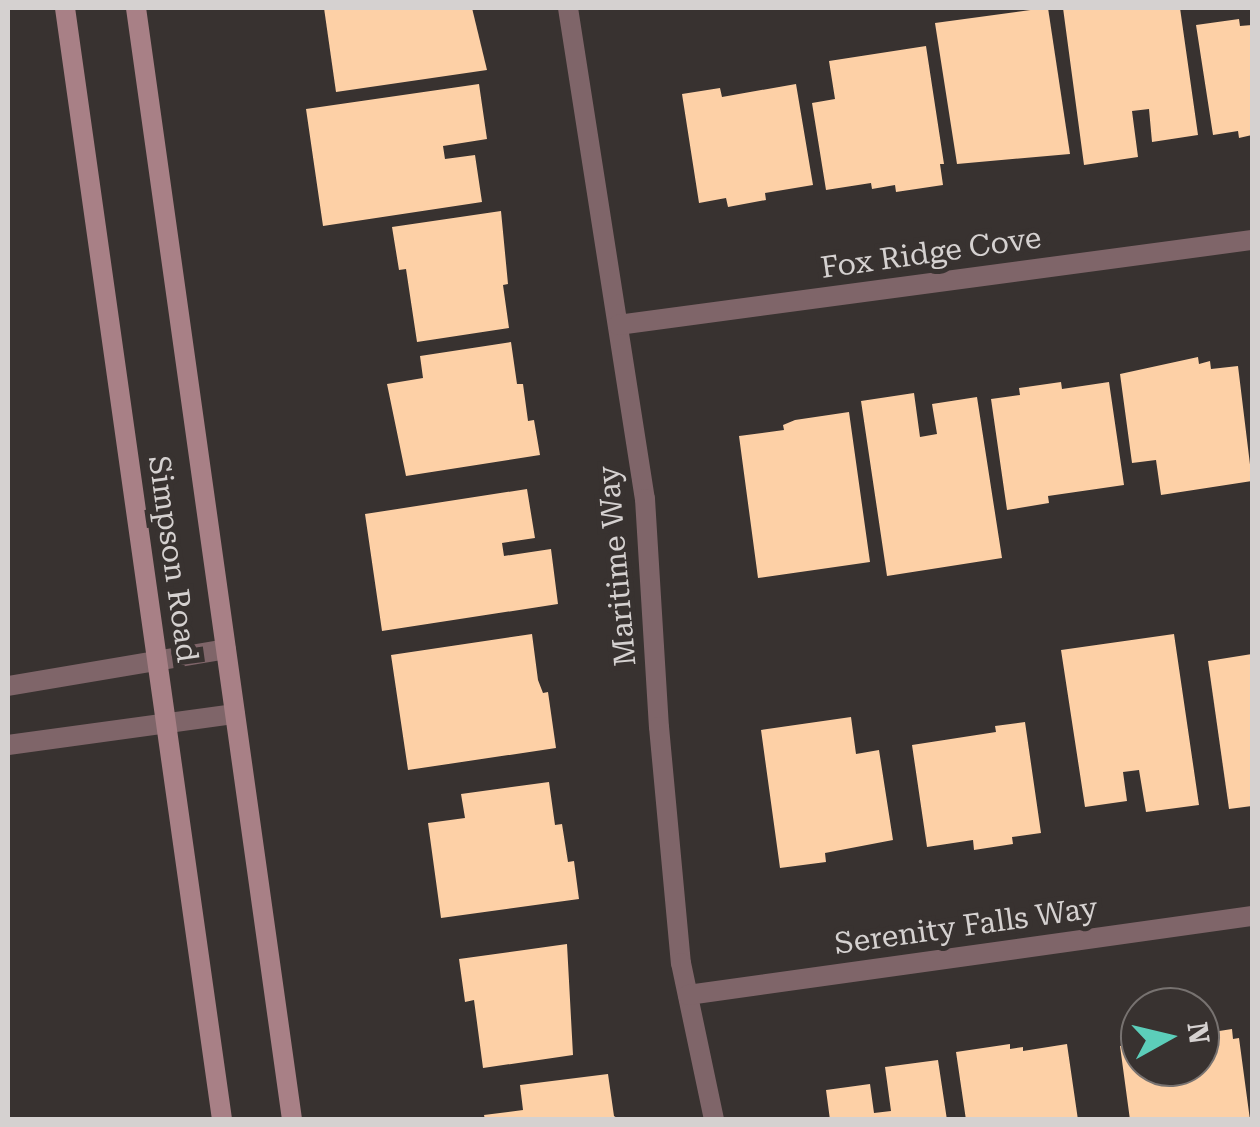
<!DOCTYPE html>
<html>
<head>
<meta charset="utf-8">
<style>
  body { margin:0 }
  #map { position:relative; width:1260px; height:1127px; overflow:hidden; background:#383230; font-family:"Roboto Serif",serif }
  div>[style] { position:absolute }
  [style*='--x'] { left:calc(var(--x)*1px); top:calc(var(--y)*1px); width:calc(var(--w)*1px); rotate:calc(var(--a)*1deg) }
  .building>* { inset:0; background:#fdd0a6 }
  .street>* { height:20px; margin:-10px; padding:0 10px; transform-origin:10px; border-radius:10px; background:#7f6569 }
  .secondary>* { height:20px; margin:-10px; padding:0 10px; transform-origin:10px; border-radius:10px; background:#a88086 }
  span { translate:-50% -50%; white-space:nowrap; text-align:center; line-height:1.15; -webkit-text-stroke:10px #383230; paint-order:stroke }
  .street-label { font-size:30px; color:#d5d1d0 }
  .frame { position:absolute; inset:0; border:10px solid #d5d1d0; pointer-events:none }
  .north { position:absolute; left:1120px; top:987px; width:100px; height:100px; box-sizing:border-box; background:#383230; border:2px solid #777270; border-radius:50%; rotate:82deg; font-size:28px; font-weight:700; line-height:40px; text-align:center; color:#d5d1d0 }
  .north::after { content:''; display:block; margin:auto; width:35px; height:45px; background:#5cceba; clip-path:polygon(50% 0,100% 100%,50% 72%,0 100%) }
</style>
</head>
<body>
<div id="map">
  <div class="building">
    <div style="clip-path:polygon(324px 8px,472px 8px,487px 70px,336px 92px)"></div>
    <div style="clip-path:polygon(1045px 8px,1048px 8px,1070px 154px,957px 164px,935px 23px)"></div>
    <div style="clip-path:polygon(1063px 8px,1180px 8px,1198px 135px,1152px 142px,1149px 109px,1132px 111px,1138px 157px,1084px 165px)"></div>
    <div style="clip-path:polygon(1239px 19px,1240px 26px,1252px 25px,1252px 135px,1239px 138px,1238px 131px,1213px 135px,1196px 25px)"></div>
    <div style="clip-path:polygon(926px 46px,944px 164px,940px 164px,943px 185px,896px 192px,895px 185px,872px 189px,871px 183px,826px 190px,812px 103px,835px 99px,829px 61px)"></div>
    <div style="clip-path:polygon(479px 84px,487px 139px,443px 146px,445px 159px,475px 155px,482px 202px,323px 226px,306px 109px)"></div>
    <div style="clip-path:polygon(796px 84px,813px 185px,765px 193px,766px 200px,728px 207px,726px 198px,699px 203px,682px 94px,720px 88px,722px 97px)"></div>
    <div style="clip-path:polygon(501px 211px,508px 284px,503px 285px,509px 328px,417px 342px,406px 269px,399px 270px,392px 227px)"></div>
    <div style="clip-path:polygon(511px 342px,517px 384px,523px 384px,528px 421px,534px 420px,540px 455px,406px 476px,387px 384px,423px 378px,420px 356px)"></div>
    <div style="clip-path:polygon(1198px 357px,1199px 364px,1210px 361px,1211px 369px,1238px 366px,1252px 481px,1161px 495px,1156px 460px,1132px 463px,1120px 374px)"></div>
    <div style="clip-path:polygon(1061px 382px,1062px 389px,1109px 382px,1124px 485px,1048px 496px,1049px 503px,1007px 510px,991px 399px,1020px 395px,1019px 388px)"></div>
    <div style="clip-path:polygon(914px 393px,920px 437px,937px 434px,932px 404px,977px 397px,1002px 558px,887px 576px,861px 401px)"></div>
    <div style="clip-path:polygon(849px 412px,870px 562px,758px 578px,739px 436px,784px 430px,783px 425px,795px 420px)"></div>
    <div style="clip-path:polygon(527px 489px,535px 538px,502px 543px,504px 556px,551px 549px,558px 604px,382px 631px,365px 514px)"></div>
    <div style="clip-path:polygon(532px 634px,538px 680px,543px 693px,548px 692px,556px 748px,408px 770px,391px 655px)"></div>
    <div style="clip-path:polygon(1174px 634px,1199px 805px,1146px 812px,1139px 770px,1123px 772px,1127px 801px,1085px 807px,1061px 650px)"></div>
    <div style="clip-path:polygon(1252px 654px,1252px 806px,1229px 809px,1208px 661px)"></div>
    <div style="clip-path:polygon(851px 717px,856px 754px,879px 750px,893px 840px,825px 853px,826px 862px,780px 868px,761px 730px)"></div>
    <div style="clip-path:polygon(1025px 722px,1041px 833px,1012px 837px,1013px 844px,974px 850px,973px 840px,927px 847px,912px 745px,996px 732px,995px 726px)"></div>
    <div style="clip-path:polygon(549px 782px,555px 825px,562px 824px,568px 862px,574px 861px,579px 899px,441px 918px,428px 823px,465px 818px,461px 794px)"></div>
    <div style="clip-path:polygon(567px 944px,573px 1055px,483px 1068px,474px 1000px,465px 1002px,459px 959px)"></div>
    <div style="clip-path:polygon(1232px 1029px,1233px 1039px,1239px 1038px,1250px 1120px,1130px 1120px,1120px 1046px,1140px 1043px,1140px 1067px,1200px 1067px,1200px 1034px)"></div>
    <div style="clip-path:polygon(1010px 1044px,1010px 1049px,1023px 1047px,1023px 1051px,1067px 1044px,1078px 1120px,966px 1120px,956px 1052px)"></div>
    <div style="clip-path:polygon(938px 1060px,947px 1120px,830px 1120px,826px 1090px,870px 1084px,874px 1113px,891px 1111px,885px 1067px)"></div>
    <div style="clip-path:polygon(608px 1074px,614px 1116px,620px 1120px,485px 1120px,484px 1115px,523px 1110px,520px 1085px)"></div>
  </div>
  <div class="street">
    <div style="--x:568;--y:8;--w:497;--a:81.1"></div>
    <div style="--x:645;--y:499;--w:228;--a:86.5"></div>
    <div style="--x:659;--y:727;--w:237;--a:84.7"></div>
    <div style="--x:681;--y:963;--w:160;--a:78.1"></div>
    <div style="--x:618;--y:325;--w:640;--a:-7.64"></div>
    <div style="--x:8;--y:686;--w:221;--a:-9.6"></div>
    <div style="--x:8;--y:745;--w:229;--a:-7.8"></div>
    <div style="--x:688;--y:995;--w:570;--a:-7.97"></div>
  </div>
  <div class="secondary">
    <div style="--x:65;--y:8;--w:1123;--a:81.96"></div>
    <div style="--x:136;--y:8;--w:1123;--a:82.01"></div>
  </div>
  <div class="street-label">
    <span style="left:931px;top:253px;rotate:-8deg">Fox Ridge Cove</span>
    <span style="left:173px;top:559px;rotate:82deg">Simpson Road</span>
    <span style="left:617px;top:566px;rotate:-95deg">Maritime Way</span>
    <span style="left:966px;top:926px;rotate:-8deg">Serenity Falls Way</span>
  </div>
  <div class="frame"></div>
  <div class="north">N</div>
</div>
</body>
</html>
